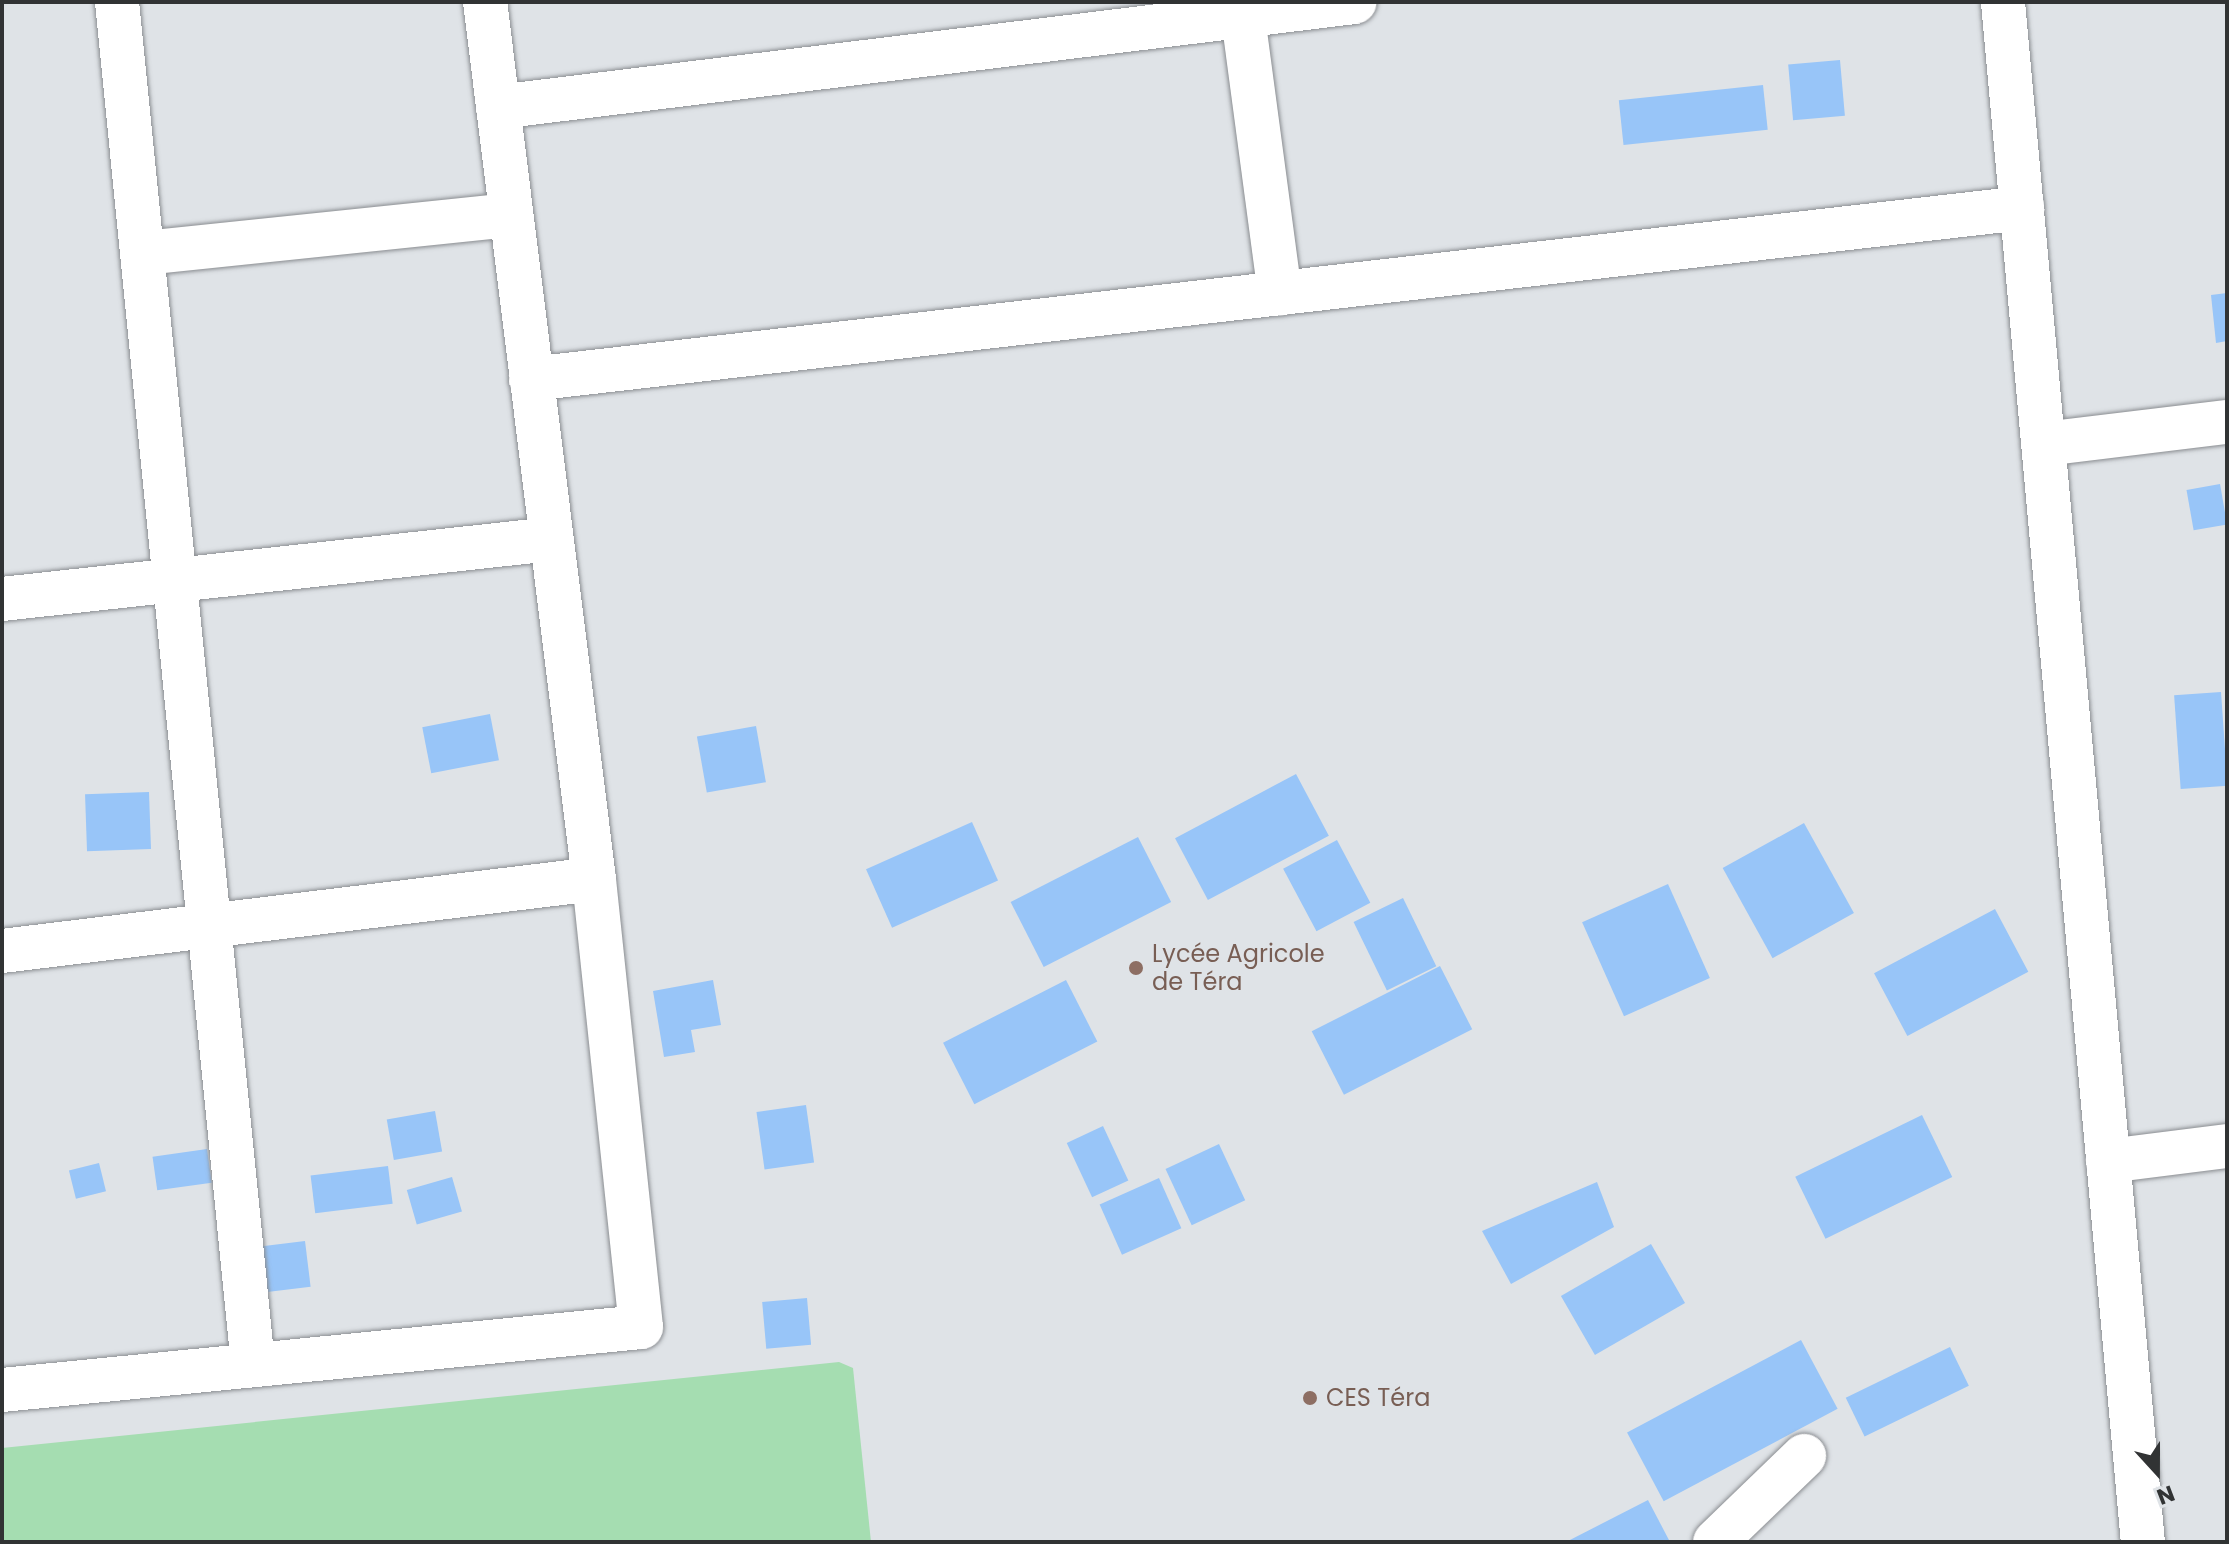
<!DOCTYPE html>
<html>
<head>
<meta charset="utf-8">
<style>
  body { margin:0 }
  #map { position:relative; width:2229px; height:1544px; overflow:hidden; background:#dfe3e7; font-family:Poppins,sans-serif }
  div>[style] { position:absolute }
  [style*='--x'] { left:calc(var(--x)*1px); top:calc(var(--y)*1px); width:calc(var(--w)*1px); rotate:calc(var(--a)*1deg) }
  .green>* { inset:0; background:#a5ddb1 }
  .building>* { inset:0; background:#98c5f8; transform-origin:0 0 }
  .roads { filter:drop-shadow(0 0 2px #8a8d91) drop-shadow(0 0 2px #8a8d91) }
  .minor>* { height:44px; margin:-22px; padding:0 22px; transform-origin:22px; border-radius:22px; background:#fff }
  .dots>* { width:22px; height:22px; translate:-50% -50%; box-sizing:border-box; border:4px solid #dfe3e7; border-radius:50% }
  span { translate:-50% -50%; white-space:nowrap; text-align:center; line-height:1.15; -webkit-text-stroke:6px #dfe3e7; paint-order:stroke }
  .education-label { font-size:24px; color:#785e54 }
  .left { translate:0 -50%; text-align:left }
  .frame { position:absolute; inset:0; border:4px solid #313334; pointer-events:none }
  .north { position:absolute; left:2117px; top:1432px; width:80px; height:80px; -webkit-text-stroke:6px #dfe3e7; paint-order:stroke; rotate:159deg; font-size:22px; font-weight:700; line-height:32px; text-align:center; color:#313334 }
  .north::after { content:''; display:block; margin:auto; width:28px; height:36px; background:#313334; clip-path:polygon(50% 0,100% 100%,50% 72%,0 100%) }
</style>
</head>
<body>
<div id="map">
  <div class="green">
    <div style="clip-path:polygon(839px 1362px,853px 1368px,871px 1542px,2px 1542px,2px 1448px)"></div>
  </div>
  <div class="building">
    <div style="left:1840px;top:60px;width:56px;height:52px;rotate:85deg"></div>
    <div style="left:1763px;top:85px;width:45px;height:145px;rotate:84deg"></div>
    <div style="clip-path:polygon(2227px 293px,2227px 341px,2216px 343px,2211px 295px)"></div>
    <div style="left:2220px;top:484px;width:41px;height:34px;rotate:80deg"></div>
    <div style="left:2221px;top:692px;width:94px;height:47px;rotate:86deg"></div>
    <div style="left:490px;top:714px;width:47px;height:69px;rotate:79deg"></div>
    <div style="left:756px;top:726px;width:57px;height:60px;rotate:80deg"></div>
    <div style="left:1296px;top:774px;width:70px;height:137px;rotate:62deg"></div>
    <div style="left:149px;top:792px;width:57px;height:64px;rotate:88deg"></div>
    <div style="left:972px;top:822px;width:64px;height:116px;rotate:66deg"></div>
    <div style="left:1804px;top:823px;width:103px;height:93px;rotate:61deg"></div>
    <div style="left:1138px;top:837px;width:73px;height:143px;rotate:63deg"></div>
    <div style="left:1337px;top:840px;width:71px;height:61px;rotate:62deg"></div>
    <div style="left:1668px;top:884px;width:103px;height:94px;rotate:66deg"></div>
    <div style="left:1403px;top:898px;width:76px;height:55px;rotate:64deg"></div>
    <div style="left:1995px;top:909px;width:71px;height:137px;rotate:62deg"></div>
    <div style="left:1440px;top:966px;width:71px;height:144px;rotate:63deg"></div>
    <div style="clip-path:polygon(713px 980px,721px 1025px,691px 1030px,695px 1052px,664px 1057px,653px 991px)"></div>
    <div style="left:1066px;top:980px;width:69px;height:138px;rotate:63deg"></div>
    <div style="left:806px;top:1105px;width:58px;height:50px;rotate:82deg"></div>
    <div style="left:435px;top:1111px;width:41px;height:49px;rotate:80deg"></div>
    <div style="left:1922px;top:1115px;width:69px;height:141px;rotate:64deg"></div>
    <div style="left:1103px;top:1126px;width:60px;height:40px;rotate:65deg"></div>
    <div style="left:1219px;top:1144px;width:62px;height:59px;rotate:65deg"></div>
    <div style="left:207px;top:1149px;width:34px;height:55px;rotate:82deg"></div>
    <div style="left:99px;top:1163px;width:29px;height:31px;rotate:76deg"></div>
    <div style="left:388px;top:1166px;width:38px;height:78px;rotate:83deg"></div>
    <div style="left:452px;top:1177px;width:36px;height:47px;rotate:74deg"></div>
    <div style="left:1159px;top:1178px;width:55px;height:65px;rotate:66deg"></div>
    <div style="clip-path:polygon(1597px 1182px,1614px 1227px,1511px 1284px,1482px 1231px)"></div>
    <div style="left:305px;top:1241px;width:46px;height:52px;rotate:83deg"></div>
    <div style="left:1651px;top:1244px;width:68px;height:104px;rotate:60deg"></div>
    <div style="left:807px;top:1298px;width:47px;height:45px;rotate:85deg"></div>
    <div style="left:1801px;top:1340px;width:78px;height:197px;rotate:62deg"></div>
    <div style="left:1950px;top:1347px;width:43px;height:116px;rotate:64deg"></div>
    <div style="clip-path:polygon(1648px 1500px,1670px 1542px,1566px 1542px)"></div>
  </div>
  <div class="roads">
    <div class="minor">
      <div style="--x:117;--y:2;--w:1370;--a:84.3"></div>
      <div style="--x:1241;--y:2;--w:294;--a:82.4"></div>
      <div style="--x:2003;--y:2;--w:1546;--a:84.81"></div>
      <div style="--x:498;--y:107;--w:863;--a:-6.99"></div>
      <div style="--x:143;--y:253;--w:370;--a:-5.9"></div>
      <div style="--x:531;--y:379;--w:1501;--a:-6.54"></div>
      <div style="--x:2044;--y:444;--w:184;--a:-6.9"></div>
      <div style="--x:2;--y:599;--w:553;--a:-6.23"></div>
      <div style="--x:2;--y:951;--w:596;--a:-6.93"></div>
      <div style="--x:2108;--y:1161;--w:120;--a:-7.2"></div>
      <div style="--x:2;--y:1390;--w:642;--a:-5.63"></div>
      <div style="--x:641;--y:1327;--w:450;--a:-96"></div>
      <div style="--x:594;--y:879;--w:884;--a:-97.08"></div>
      <div style="--x:1715;--y:1542;--w:124;--a:-44"></div>
    </div>
  </div>
  <div class="dots">
    <div style="left:1136px;top:968px;background:#8d6e63"></div>
    <div style="left:1310px;top:1398px;background:#8d6e63"></div>
  </div>
  <div class="education-label">
    <span class="left" style="left:1152px;top:968px">Lycée Agricole<br>de Téra</span>
    <span class="left" style="left:1326px;top:1398px">CES Téra</span>
  </div>
  <div class="frame"></div>
  <div class="north">N</div>
</div>
</body>
</html>
